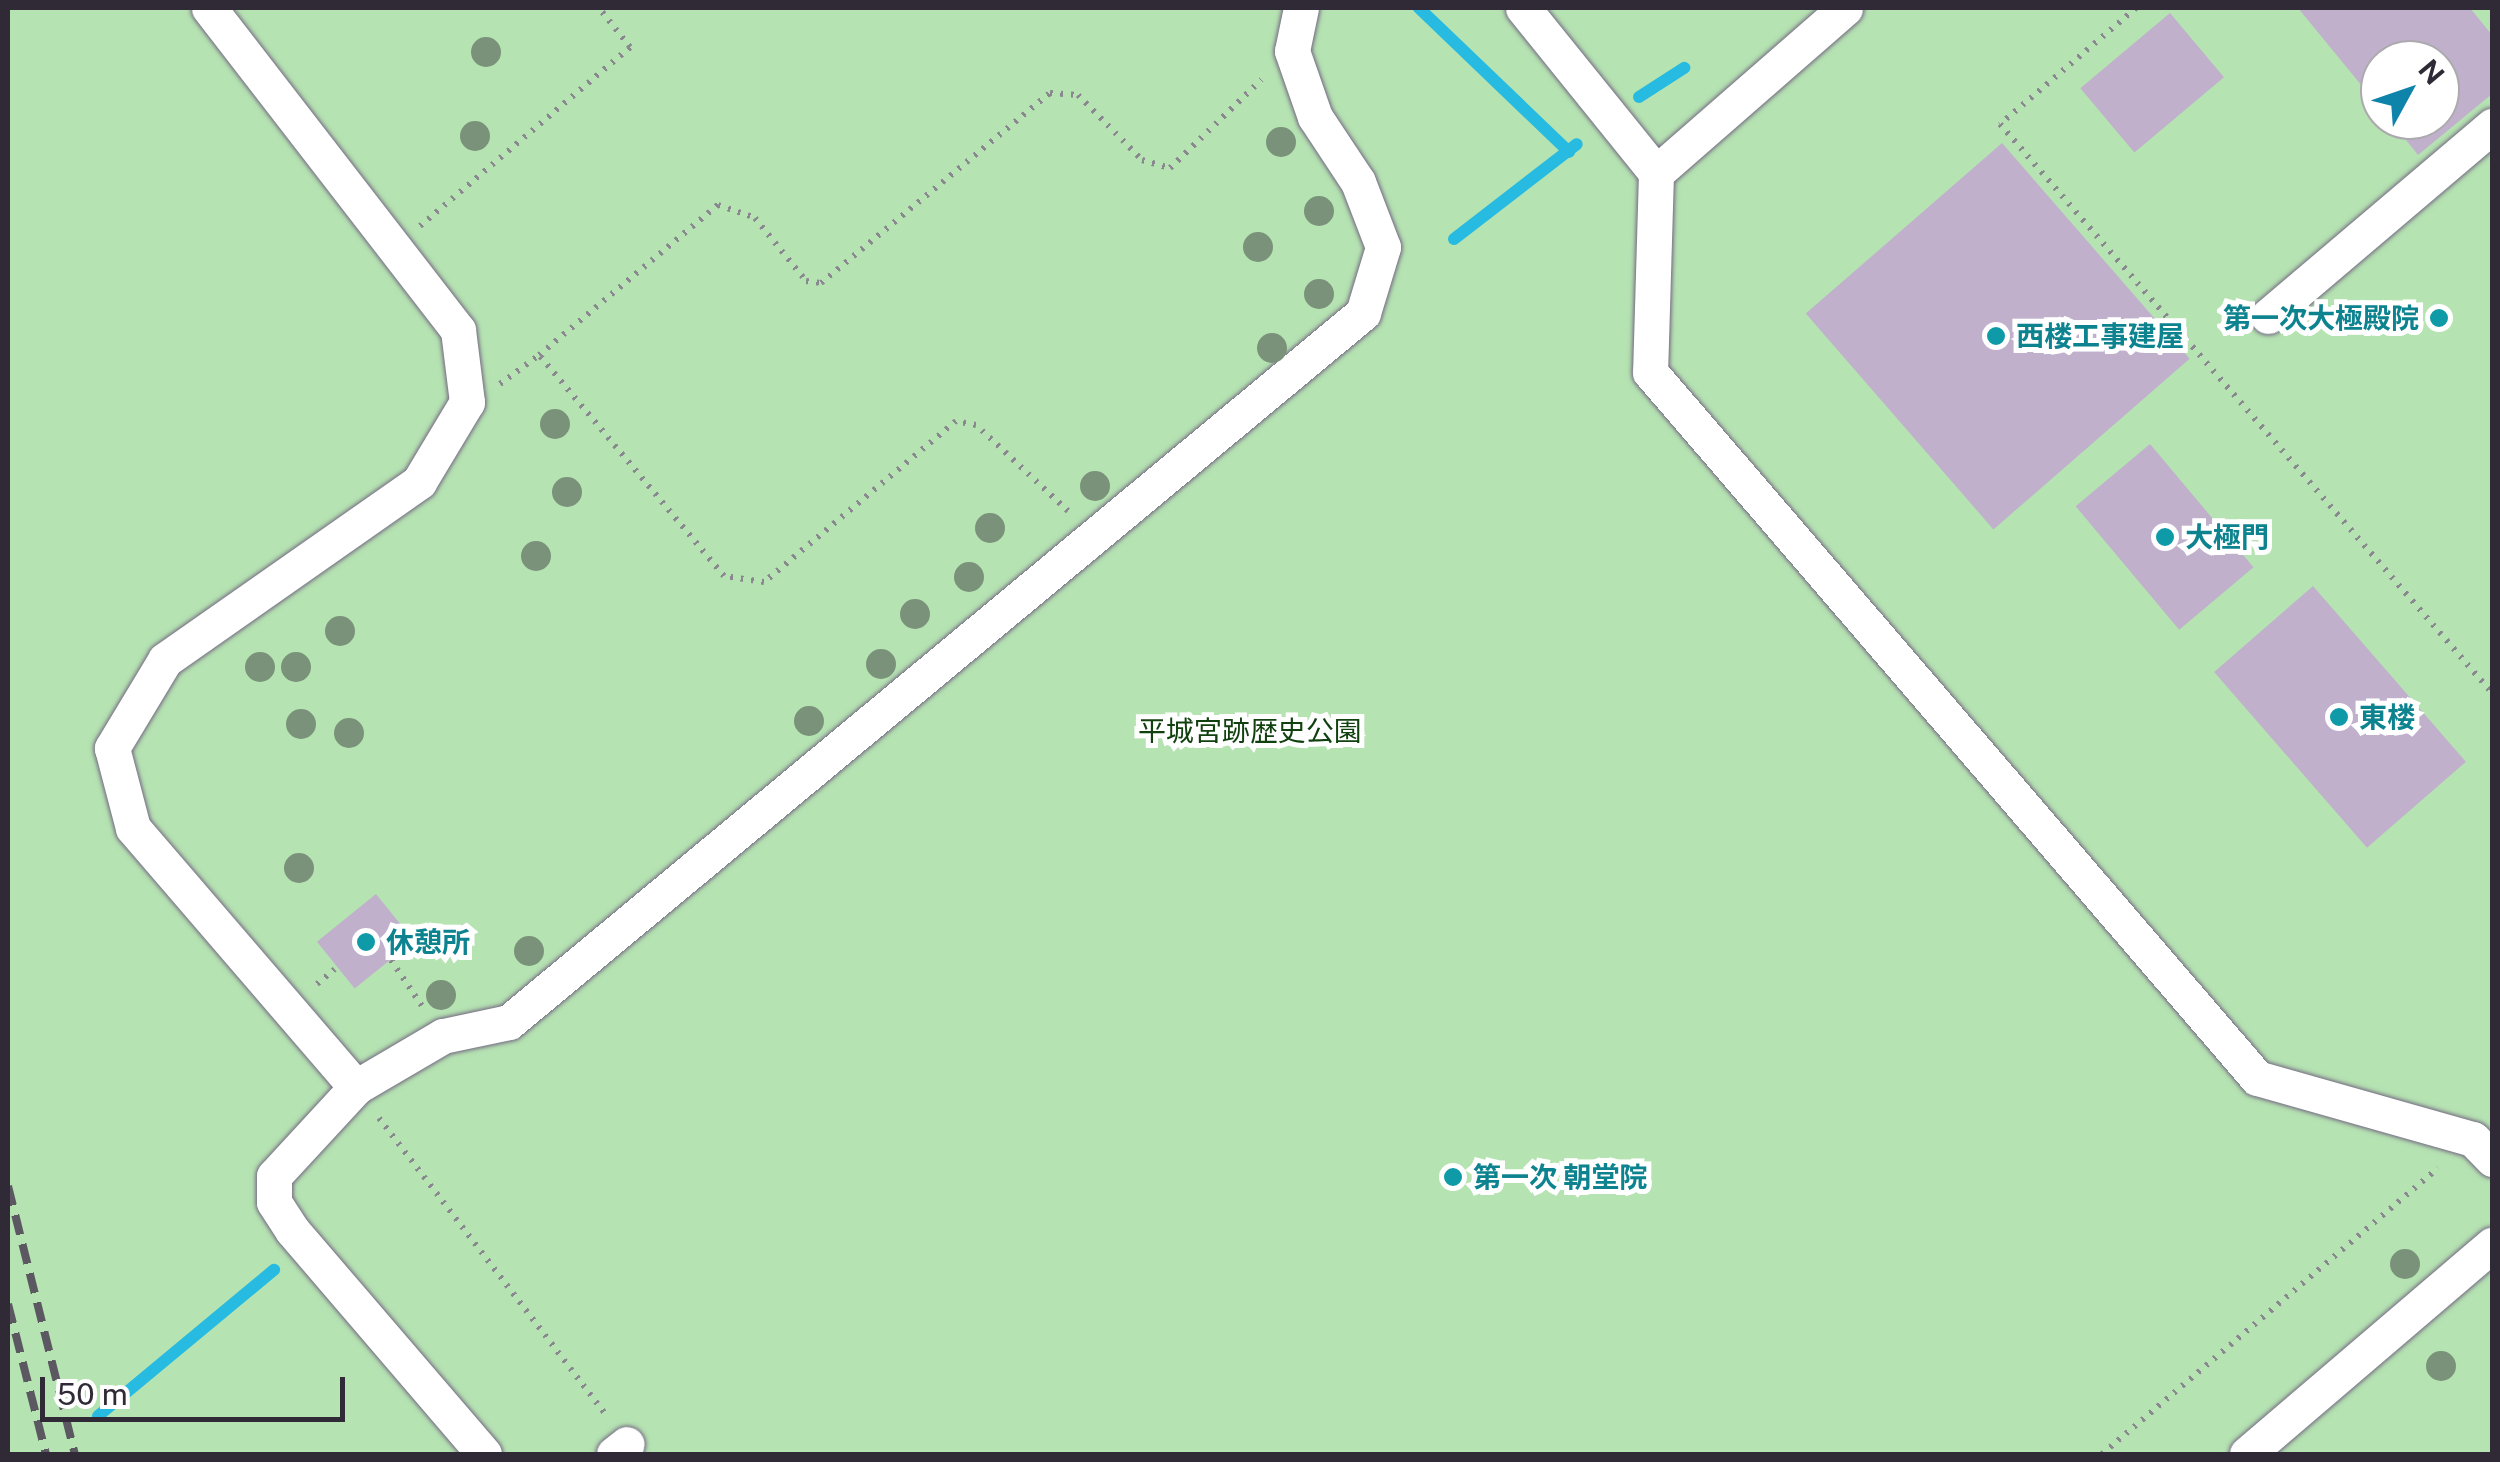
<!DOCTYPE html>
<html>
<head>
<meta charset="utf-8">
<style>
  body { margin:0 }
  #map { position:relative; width:2500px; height:1462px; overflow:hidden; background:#f8f6fc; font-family:"Public Sans","Noto Sans JP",sans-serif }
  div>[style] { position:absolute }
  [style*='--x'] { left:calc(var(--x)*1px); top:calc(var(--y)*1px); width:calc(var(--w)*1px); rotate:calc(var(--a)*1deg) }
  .green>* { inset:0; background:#b6e3b2 }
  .stream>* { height:12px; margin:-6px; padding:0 6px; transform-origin:6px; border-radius:6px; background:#27bbe1 }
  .building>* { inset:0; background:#c0b0cc; transform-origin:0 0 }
  .path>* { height:6px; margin-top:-3px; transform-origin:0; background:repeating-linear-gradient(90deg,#8a8790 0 2.5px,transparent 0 10.5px) }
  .roads { filter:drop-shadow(0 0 2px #746983) drop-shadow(0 0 2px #746983) }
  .pedestrian>* { height:35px; margin:-17.5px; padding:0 17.5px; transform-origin:17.5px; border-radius:17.5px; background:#fff }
  .rail>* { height:8px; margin-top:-4px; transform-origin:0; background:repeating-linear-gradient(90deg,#5c5861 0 20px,transparent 0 30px) }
  .trees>* { width:30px; height:30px; margin:-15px; border-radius:50%; background:#799279 }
  .dots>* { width:28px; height:28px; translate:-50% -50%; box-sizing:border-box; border:5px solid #fff; border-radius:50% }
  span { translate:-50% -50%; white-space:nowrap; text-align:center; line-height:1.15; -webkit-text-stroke:10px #fff; paint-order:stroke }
  .culture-label { font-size:28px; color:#0d838f; font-weight:700 }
  .right { translate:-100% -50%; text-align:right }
  .left { translate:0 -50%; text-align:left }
  .park-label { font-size:28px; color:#11410e }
  .frame { position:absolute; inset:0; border:10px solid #2f2a35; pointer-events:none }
  .north { position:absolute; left:2360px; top:40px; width:100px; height:100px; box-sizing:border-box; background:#fff; border:2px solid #acaaae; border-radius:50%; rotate:50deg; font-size:28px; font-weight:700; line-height:40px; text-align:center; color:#2f2a35 }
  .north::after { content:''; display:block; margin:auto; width:35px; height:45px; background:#0f84aa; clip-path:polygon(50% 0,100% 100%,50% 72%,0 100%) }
  .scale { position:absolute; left:40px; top:1377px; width:305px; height:45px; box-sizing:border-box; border:5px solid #2f2a35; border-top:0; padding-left:12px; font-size:30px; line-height:35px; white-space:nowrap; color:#2f2a35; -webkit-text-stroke:8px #fff; paint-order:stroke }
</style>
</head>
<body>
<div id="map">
  <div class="green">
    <div style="clip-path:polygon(evenodd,8px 8px,2492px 8px,2492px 1454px,8px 1454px,8px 8px,2380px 60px,2440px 60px,2440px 120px,2380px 120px,2380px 60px)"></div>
  </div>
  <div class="stream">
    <div style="--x:1419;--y:8;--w:208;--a:43.8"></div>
    <div style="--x:1639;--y:97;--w:54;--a:-32.8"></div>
    <div style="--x:1454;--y:239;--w:155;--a:-37.7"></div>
    <div style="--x:98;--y:1416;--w:229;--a:-39.7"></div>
  </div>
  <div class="building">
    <div style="clip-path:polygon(2298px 8px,2470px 8px,2492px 35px,2492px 94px,2418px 155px,2390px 120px,2440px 120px,2440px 60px,2380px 60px,2380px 108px)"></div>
    <div style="left:2170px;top:13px;width:84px;height:117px;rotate:50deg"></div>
    <div style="left:2002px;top:143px;width:286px;height:260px;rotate:49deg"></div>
    <div style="left:2150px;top:444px;width:161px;height:97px;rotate:50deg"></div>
    <div style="left:2313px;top:586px;width:233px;height:131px;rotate:49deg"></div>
    <div style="left:376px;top:894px;width:60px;height:76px;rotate:51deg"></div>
  </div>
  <div class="path">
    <div style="--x:2136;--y:8;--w:179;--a:139.5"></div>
    <div style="--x:2000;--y:124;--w:752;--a:49.15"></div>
    <div style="--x:420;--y:226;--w:276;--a:-40.4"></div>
    <div style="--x:630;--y:47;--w:50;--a:-128.5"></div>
    <div style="--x:500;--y:384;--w:49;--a:-36.6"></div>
    <div style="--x:1068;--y:511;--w:126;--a:-136.9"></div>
    <div style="--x:976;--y:425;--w:20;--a:-169"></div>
    <div style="--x:956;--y:421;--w:251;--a:140"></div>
    <div style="--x:764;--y:582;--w:40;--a:-171.5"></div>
    <div style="--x:724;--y:576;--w:288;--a:-129.9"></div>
    <div style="--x:539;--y:355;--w:234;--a:-40"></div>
    <div style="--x:718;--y:205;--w:39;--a:19"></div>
    <div style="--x:755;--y:218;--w:81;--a:51"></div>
    <div style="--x:806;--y:281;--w:15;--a:8"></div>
    <div style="--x:821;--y:283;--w:298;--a:-39.7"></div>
    <div style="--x:1050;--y:93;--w:28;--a:4"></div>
    <div style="--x:1078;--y:95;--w:91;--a:45.4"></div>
    <div style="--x:1142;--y:160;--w:29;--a:16"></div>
    <div style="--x:1170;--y:168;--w:127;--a:-44"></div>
    <div style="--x:391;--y:960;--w:55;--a:56"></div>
    <div style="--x:317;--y:984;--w:23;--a:-40"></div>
    <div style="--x:379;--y:1118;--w:372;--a:52.6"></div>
    <div style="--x:2102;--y:1454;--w:441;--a:-40.4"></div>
  </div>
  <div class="roads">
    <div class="pedestrian">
      <div style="--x:209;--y:8;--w:407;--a:52.3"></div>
      <div style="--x:458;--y:330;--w:73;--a:82.9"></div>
      <div style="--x:467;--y:402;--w:93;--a:121"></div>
      <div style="--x:419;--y:482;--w:310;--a:145"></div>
      <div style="--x:165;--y:660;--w:103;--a:121.1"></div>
      <div style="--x:112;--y:748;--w:83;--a:75.3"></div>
      <div style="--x:133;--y:828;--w:342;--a:49.3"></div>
      <div style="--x:1523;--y:8;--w:212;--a:51.1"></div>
      <div style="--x:1656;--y:173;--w:199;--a:91.7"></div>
      <div style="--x:1650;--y:372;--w:931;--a:49.31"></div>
      <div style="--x:2257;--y:1078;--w:224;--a:15.8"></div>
      <div style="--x:2473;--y:1139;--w:28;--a:46"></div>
      <div style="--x:1656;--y:173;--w:251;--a:-41.1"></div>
      <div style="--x:2268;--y:316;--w:294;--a:-40.3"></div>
      <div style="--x:484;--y:1454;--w:295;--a:-130.6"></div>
      <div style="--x:292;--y:1230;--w:33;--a:-123"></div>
      <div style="--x:274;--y:1202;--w:26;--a:-90"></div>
      <div style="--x:274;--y:1176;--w:121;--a:-47.3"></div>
      <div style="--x:356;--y:1087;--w:101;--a:-30.4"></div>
      <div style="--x:443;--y:1036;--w:67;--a:-12"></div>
      <div style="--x:509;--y:1022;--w:1110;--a:-39.7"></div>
      <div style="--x:1363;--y:313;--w:69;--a:-73.1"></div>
      <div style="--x:1383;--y:247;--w:70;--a:-111"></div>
      <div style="--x:1358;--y:182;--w:78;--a:-123.5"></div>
      <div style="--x:1315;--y:117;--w:70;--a:-109.2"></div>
      <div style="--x:1292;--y:51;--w:44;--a:-78.2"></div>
      <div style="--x:614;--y:1454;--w:16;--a:-38"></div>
      <div style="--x:2247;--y:1454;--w:322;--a:-40.5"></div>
    </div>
  </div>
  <div class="rail">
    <div style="--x:8;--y:1186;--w:276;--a:76"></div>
    <div style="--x:8;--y:1304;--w:155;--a:75.8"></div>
  </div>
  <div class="trees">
    <div style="left:486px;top:52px"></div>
    <div style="left:475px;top:136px"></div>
    <div style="left:1281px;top:142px"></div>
    <div style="left:1319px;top:211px"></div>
    <div style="left:1258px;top:247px"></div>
    <div style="left:1319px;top:294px"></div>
    <div style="left:1272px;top:348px"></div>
    <div style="left:555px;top:424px"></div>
    <div style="left:1095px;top:486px"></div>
    <div style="left:567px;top:492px"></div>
    <div style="left:990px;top:528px"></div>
    <div style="left:536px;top:556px"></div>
    <div style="left:969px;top:577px"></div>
    <div style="left:915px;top:614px"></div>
    <div style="left:340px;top:631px"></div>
    <div style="left:881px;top:664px"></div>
    <div style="left:260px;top:667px"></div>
    <div style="left:296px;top:667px"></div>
    <div style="left:809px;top:721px"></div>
    <div style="left:301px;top:724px"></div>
    <div style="left:349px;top:733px"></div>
    <div style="left:299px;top:868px"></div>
    <div style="left:529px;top:951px"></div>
    <div style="left:441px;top:995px"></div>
    <div style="left:2405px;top:1264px"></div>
    <div style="left:2441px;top:1366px"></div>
  </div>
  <div class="dots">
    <div style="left:2439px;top:318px;background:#0f9aa8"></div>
    <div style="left:1996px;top:336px;background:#0f9aa8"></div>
    <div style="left:2165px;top:537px;background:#0f9aa8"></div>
    <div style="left:2339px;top:717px;background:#0f9aa8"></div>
    <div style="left:366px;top:942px;background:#0f9aa8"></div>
    <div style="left:1453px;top:1177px;background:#0f9aa8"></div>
  </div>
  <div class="culture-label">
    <span class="right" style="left:2419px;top:318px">第一次大極殿院</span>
    <span class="left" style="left:2016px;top:336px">西楼工事建屋</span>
    <span class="left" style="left:2185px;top:537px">大極門</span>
    <span class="left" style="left:2359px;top:717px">東楼</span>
    <span class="left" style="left:386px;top:942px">休憩所</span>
    <span class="left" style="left:1473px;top:1177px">第一次 朝堂院</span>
  </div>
  <div class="park-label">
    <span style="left:1250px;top:731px">平城宮跡歴史公園</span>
  </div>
  <div class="frame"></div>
  <div class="north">N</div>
  <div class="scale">50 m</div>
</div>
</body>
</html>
